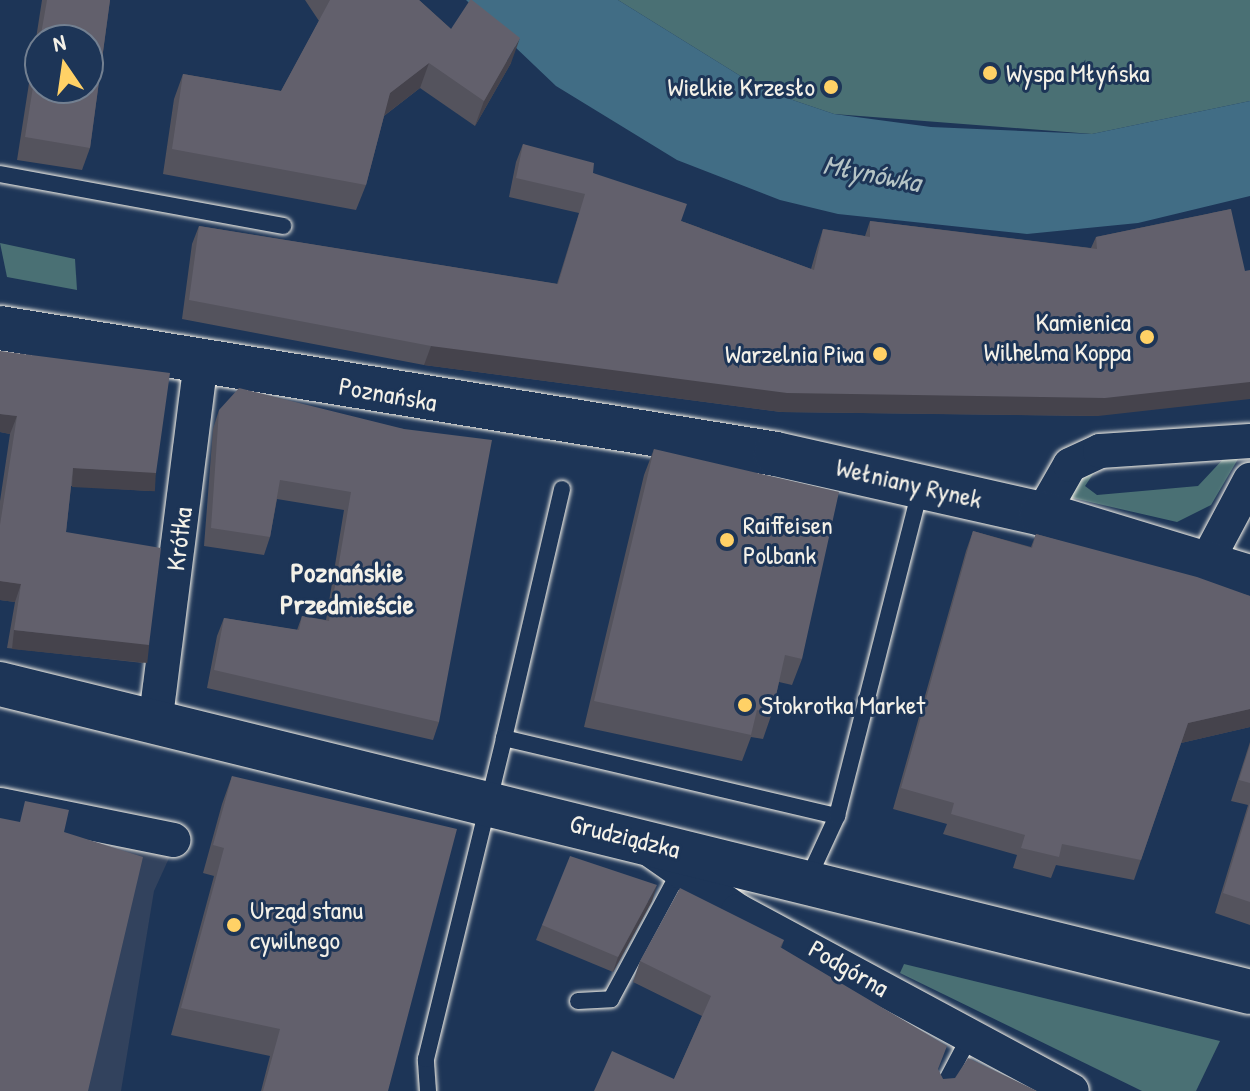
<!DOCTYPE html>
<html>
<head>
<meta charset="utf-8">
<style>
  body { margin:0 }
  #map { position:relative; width:1250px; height:1091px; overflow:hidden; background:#1d3557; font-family:"Patrick Hand",sans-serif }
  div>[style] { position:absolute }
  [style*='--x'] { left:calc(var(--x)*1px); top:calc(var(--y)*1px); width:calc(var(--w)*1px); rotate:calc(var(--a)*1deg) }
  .built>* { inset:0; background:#32425d }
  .green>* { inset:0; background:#4a7074 }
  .water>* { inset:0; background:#416d85 }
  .roads { filter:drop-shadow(0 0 2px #f4f1e8) drop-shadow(0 0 2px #f4f1e8) }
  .service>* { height:16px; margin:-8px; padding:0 8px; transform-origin:8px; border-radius:8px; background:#1d3557 }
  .minor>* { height:34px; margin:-17px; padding:0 17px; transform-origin:17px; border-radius:17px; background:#1d3557 }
  .secondary>* { height:44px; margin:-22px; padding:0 22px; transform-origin:22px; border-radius:22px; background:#1d3557 }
  .wall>* { inset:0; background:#54535d }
  .shaded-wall>* { inset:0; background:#45434c; transform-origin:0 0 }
  .building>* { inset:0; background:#62606c }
  .dots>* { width:22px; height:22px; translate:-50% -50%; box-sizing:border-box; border:4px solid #1d3557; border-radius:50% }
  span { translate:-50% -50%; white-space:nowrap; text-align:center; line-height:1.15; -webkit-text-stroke:6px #1d3557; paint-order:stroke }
  .poi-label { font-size:26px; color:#f4f1e8 }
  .left { translate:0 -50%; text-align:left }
  .right { translate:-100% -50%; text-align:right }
  .street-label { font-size:26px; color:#f4f1e8 }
  .water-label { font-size:28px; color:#b5c3c5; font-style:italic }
  .neighbourhood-label { font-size:28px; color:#f4f1e8; font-weight:700 }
  .north { position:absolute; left:24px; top:24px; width:80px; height:80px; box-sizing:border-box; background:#1d3557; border:2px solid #738091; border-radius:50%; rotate:347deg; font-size:22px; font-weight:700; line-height:32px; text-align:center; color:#f4f1e8 }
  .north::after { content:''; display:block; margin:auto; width:28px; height:36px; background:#ffd166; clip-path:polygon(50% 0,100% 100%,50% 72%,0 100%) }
</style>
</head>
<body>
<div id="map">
  <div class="built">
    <div style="clip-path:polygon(0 805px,170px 856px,154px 891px,121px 1091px,0 1091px)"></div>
  </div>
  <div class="green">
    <div style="clip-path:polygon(618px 0,1250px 0,1250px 101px,1092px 134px,834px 114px,763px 90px)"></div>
    <div style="clip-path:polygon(0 243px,75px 259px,77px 290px,7px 277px)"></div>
    <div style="clip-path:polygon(1227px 455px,1238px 459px,1211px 505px,1177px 522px,1068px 497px,1081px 471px,1095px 471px,1085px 486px,1097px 495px,1198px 486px)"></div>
    <div style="clip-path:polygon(904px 964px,1220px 1041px,1196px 1091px,1142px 1091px,900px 973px)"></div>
  </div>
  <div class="water">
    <div style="clip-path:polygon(466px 0,618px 0,763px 90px,834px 114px,931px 127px,1092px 134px,1250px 101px,1250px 196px,1138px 223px,1027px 234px,838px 214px,780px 200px,677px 160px,556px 86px)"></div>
  </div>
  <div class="roads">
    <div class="service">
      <div style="--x:0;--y:174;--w:288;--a:10.4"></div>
      <div style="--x:562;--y:489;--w:256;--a:103.1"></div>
      <div style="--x:504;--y:738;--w:342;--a:13.2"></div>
      <div style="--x:807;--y:881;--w:72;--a:-65.2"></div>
      <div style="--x:837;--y:816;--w:336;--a:-75.7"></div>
      <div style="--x:578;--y:1001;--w:33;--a:-3"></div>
      <div style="--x:611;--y:999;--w:145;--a:-61.7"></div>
      <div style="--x:428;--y:1091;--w:32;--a:-94"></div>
      <div style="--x:426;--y:1059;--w:330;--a:-76.3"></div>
      <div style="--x:941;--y:1091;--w:62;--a:-62.2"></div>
    </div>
    <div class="minor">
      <div style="--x:1042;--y:514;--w:56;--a:-60.3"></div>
      <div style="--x:1070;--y:465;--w:33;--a:-25"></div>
      <div style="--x:1100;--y:451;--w:150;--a:-3.8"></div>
      <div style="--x:1207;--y:561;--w:92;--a:-62"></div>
      <div style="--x:156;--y:717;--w:358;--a:-82.8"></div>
      <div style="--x:0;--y:805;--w:177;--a:11.4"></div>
      <div style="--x:652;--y:851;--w:105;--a:34.9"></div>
      <div style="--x:738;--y:911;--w:379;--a:28.3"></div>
    </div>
    <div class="secondary">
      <div style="--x:0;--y:328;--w:786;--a:9.22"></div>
      <div style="--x:776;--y:454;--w:273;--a:12.7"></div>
      <div style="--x:1042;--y:514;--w:217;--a:16.9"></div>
      <div style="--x:0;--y:684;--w:1287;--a:13.84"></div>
    </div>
  </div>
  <div class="wall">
    <div style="clip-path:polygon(42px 0,110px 0,90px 148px,82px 170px,17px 160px)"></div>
    <div style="clip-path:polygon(305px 0,419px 0,451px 29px,511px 63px,475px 126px,420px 88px,384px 116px,366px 185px,356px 210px,163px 174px,174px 99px,183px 74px,281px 91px,319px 21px)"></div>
    <div style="clip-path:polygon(523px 144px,593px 173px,681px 221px,811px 269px,817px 248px,823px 229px,865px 236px,870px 221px,1091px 248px,1096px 237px,1231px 209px,1098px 416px,781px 412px,424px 365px,182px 319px,192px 244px,199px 226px,557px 284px,579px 213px,509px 197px,516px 162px)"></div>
    <div style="clip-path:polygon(0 351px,156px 473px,149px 491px,71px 486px,66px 532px,149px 645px,143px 663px,7px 648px,15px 602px,0 600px,0 501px,10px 434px,0 432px)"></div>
    <div style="clip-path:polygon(219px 410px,404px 429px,439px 722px,433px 740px,207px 688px,217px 636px,224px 618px,297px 630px,302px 616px,326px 620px,344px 510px,277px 499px,270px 537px,264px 555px,204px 546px,213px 429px)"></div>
    <div style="clip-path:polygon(654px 449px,802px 659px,792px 685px,779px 682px,772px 713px,763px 739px,751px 737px,742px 761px,584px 727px,644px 475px)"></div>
    <div style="clip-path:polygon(973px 531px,1031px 547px,1036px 534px,1250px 596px,1250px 727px,1181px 743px,1134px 880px,1056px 865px,1051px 878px,1013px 868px,1017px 855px,943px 834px,947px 824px,893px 809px,966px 551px)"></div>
    <div style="clip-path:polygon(1250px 742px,1250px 925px,1215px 913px,1248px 805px,1231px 801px)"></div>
    <div style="clip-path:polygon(232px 776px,388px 1091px,261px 1091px,270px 1056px,171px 1035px,214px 876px,203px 873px,222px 804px)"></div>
    <div style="clip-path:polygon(652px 901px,613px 972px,536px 940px,542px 925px)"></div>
    <div style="clip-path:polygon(784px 940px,781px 948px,938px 1070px,943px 1079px,1037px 1091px,674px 1079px,702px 1016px,633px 982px,640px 961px)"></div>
  </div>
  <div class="shaded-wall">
    <div style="clip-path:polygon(520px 38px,511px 63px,475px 126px,484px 101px)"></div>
    <div style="clip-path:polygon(429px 63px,420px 88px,381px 118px,390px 93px)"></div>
    <div style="clip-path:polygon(431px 346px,1250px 382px,1250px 399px,1098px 416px,781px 412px,424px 365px)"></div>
    <div style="clip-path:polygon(0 414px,17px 416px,10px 434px,0 432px)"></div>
    <div style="left:73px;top:468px;width:83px;height:19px;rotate:3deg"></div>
    <div style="clip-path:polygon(0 581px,21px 584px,15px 602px,0 600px)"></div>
    <div style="left:14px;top:630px;width:136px;height:19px;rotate:6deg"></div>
    <div style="clip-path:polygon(1250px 709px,1250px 727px,1181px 743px,1188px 723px)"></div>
    <div style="clip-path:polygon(657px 885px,652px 901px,613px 972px,618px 957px)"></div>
  </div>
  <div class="building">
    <div style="clip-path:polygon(47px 0,110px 0,90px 148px,25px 137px,40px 43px,40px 88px,88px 88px,88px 40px,40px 40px)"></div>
    <div style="clip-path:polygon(330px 0,419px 0,451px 29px,470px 0,472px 0,520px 38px,484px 101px,429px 63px,390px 93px,366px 185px,172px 149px,183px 74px,281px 91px)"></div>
    <div style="clip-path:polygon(523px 144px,594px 163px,593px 173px,687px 204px,681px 221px,814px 270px,823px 229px,870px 237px,870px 221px,1097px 249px,1096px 237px,1231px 209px,1245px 271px,1250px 270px,1250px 382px,1105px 398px,787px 393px,431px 346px,189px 300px,199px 226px,558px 284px,585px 194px,516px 178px)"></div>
    <div style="clip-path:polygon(0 351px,170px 373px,156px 473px,73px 468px,66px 532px,161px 548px,149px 645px,14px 630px,21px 584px,0 581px,0 525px,17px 416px,0 414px)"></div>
    <div style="clip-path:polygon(239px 388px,404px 429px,492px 440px,439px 722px,214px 670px,224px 618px,299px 630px,302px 616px,329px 621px,351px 492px,280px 480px,270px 537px,211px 528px,219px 410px)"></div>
    <div style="clip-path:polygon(654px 449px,839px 492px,802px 659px,785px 655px,772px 713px,757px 710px,751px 735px,594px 701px)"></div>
    <div style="clip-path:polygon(973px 531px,1032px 548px,1036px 534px,1197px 577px,1250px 596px,1250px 709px,1188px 723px,1141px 860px,1062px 844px,1059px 857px,1021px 848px,1025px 835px,951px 814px,954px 803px,901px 788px)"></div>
    <div style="clip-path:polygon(1250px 745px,1250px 783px,1239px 780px)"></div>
    <div style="clip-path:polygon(232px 776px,457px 829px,388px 1091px,263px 1091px,280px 1029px,181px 1008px,224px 848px,213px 845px)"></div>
    <div style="clip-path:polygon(25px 801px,69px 810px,64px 832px,143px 857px,88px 1091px,0 1091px,0 818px,20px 822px)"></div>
    <div style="clip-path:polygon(1250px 803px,1250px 902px,1223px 893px)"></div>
    <div style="clip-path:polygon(570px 856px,657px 885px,618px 957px,542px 925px)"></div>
    <div style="clip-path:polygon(680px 888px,784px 940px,780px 947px,947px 1046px,938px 1069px,943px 1079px,955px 1078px,968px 1058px,1037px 1091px,594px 1091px,612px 1051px,674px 1079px,711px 996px,640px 961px)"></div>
  </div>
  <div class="dots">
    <div style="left:990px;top:73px;background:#ffd166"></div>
    <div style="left:831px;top:87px;background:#ffd166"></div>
    <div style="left:1147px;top:337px;background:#ffd166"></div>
    <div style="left:880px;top:354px;background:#ffd166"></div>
    <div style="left:727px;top:540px;background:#ffd166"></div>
    <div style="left:745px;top:705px;background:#ffd166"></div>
    <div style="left:234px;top:925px;background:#ffd166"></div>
  </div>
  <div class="poi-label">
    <span class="left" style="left:1006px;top:73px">Wyspa Młyńska</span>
    <span class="right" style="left:815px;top:87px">Wielkie Krzesło</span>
    <span class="right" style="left:1131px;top:337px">Kamienica<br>Wilhelma Koppa</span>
    <span class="right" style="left:864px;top:354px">Warzelnia Piwa</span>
    <span class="left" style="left:743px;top:540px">Raiffeisen<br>Polbank</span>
    <span class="left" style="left:761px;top:705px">Stokrotka Market</span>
    <span class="left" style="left:250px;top:925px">Urząd stanu<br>cywilnego</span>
  </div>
  <div class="street-label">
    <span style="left:388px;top:394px;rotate:10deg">Poznańska</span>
    <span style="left:909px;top:483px;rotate:13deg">Wełniany Rynek</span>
    <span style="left:179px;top:539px;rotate:-83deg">Krótka</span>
    <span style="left:625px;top:836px;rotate:14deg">Grudziądzka</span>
    <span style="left:849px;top:968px;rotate:30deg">Podgórna</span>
  </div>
  <div class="water-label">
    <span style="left:872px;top:173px;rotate:11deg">Młynówka</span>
  </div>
  <div class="neighbourhood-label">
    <span style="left:347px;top:588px">Poznańskie<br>Przedmieście</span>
  </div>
  <div class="north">N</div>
</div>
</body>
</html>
